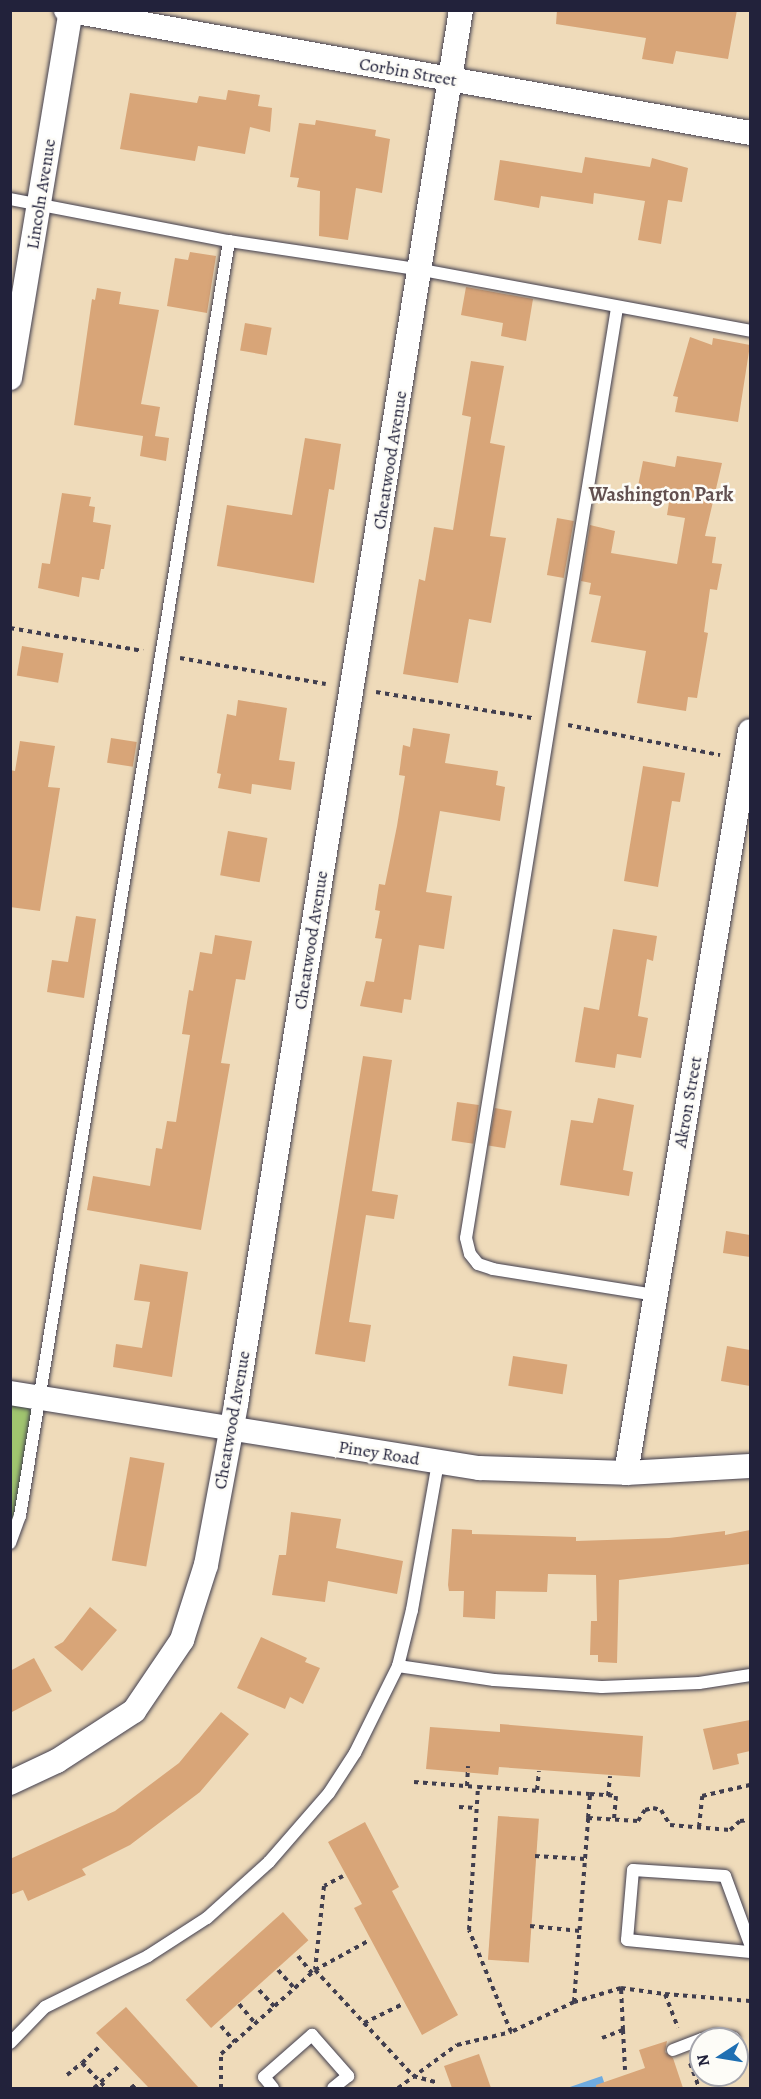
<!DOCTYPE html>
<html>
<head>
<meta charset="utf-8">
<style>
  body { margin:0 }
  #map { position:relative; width:761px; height:2099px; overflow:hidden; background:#efdbba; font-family:Alegreya,serif }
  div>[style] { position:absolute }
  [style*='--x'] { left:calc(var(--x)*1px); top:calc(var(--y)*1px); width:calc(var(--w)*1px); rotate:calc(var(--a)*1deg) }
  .green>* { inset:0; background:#a0c56f }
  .water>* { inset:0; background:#6fabe0 }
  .building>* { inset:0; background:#d8a578; transform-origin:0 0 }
  .path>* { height:4px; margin-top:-2px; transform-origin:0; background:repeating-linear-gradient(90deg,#413e4e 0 4.5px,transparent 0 9px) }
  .roads { filter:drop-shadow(0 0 2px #413e4e) drop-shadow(0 0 2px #413e4e) }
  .service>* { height:12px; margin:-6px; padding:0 6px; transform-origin:6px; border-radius:6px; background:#fff }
  .minor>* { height:24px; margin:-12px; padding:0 12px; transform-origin:12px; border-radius:12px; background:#fff }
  span { translate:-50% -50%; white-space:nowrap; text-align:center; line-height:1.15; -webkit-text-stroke:5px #fdfcf7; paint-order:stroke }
  .street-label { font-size:18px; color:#22223b }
  .neighbourhood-label { font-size:20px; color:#625050; font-weight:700 }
  .frame { position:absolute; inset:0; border:12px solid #22223b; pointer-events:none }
  .north { position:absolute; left:689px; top:2027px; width:60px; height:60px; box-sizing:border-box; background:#fdfcf7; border:2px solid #a5a5ac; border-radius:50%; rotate:258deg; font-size:16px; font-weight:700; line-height:24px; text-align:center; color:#22223b }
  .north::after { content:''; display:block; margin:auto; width:21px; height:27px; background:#1f6fb2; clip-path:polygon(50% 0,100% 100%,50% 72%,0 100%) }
</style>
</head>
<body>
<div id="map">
  <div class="green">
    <div style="clip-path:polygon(11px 1393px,39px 1398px,11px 1543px)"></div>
  </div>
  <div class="water">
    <div style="clip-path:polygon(602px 2076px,606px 2088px,567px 2088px)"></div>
  </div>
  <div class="building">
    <div style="clip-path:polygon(557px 10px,737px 10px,728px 59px,676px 51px,673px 64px,642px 59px,646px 38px,556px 24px)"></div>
    <div style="clip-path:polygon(228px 90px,260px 95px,258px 106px,272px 108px,270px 132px,250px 127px,245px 154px,198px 146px,195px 161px,120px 149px,130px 93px,197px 103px,199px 96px,226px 100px)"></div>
    <div style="clip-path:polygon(316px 120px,376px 130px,375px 136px,390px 139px,382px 193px,356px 188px,348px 240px,319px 236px,320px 191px,297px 187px,299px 178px,290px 177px,299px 123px,315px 125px)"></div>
    <div style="clip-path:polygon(585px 157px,650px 167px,652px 158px,688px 168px,682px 202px,668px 200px,661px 244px,638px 240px,645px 201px,594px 193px,593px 204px,541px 196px,539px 208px,494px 200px,500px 160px,582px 173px)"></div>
    <div style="clip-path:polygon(190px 252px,216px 256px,207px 313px,167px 306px,175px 258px,188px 260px)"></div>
    <div style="clip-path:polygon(466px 287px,533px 299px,526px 341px,501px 336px,503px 323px,461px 315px)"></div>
    <div style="clip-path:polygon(97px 288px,121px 292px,119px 304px,159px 310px,141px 404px,160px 407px,155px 436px,169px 438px,166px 461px,140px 456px,143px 436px,74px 425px,92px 299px,95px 300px)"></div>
    <div style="left:245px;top:323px;width:27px;height:28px;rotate:10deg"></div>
    <div style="clip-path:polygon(690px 337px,712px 345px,713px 338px,750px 345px,738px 422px,675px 412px,678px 397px,673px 396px)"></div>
    <div style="clip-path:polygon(471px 361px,504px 366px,490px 443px,505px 446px,490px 536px,506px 538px,491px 623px,469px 619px,458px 683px,403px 674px,419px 579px,425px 581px,434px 527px,453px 530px,471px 417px,462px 415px)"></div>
    <div style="clip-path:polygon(305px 438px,341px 444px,334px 490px,329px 489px,314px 583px,217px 566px,227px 505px,292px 515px)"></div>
    <div style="clip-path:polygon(677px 456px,722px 463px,705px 536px,716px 537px,712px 563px,722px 564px,717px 590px,710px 589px,704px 632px,708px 633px,697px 698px,688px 697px,686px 711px,637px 703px,646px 651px,591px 642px,601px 596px,589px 594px,591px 583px,581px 581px,590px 525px,615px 531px,611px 553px,677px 564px,685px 518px,667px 515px,670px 496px,637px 491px,643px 461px,675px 467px)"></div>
    <div style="clip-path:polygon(62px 493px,91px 497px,89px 506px,95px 507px,93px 522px,111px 525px,104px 569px,101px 569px,99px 580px,82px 577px,79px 597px,38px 588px,42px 563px,50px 564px)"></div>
    <div style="left:557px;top:518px;width:17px;height:58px;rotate:10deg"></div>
    <div style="left:22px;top:646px;width:42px;height:30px;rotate:10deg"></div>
    <div style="clip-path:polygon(238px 700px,287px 708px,279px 760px,295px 762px,291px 790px,252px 784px,251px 794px,218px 788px,221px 774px,217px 773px,227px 714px,236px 716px)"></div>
    <div style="clip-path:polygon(413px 728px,450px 734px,445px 763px,498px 771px,496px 785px,505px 787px,500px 821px,440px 811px,426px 892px,452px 896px,444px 949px,419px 945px,411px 1000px,404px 999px,402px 1013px,360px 1006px,366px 981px,374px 982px,382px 939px,375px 938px,380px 911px,375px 910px,379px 884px,385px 885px,397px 826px,405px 776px,399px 775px,403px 745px,410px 747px)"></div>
    <div style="left:111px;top:738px;width:26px;height:25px;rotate:9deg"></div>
    <div style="clip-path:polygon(20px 741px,55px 746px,48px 787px,60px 788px,40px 911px,10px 907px,10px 770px,15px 771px)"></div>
    <div style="clip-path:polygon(643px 766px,685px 773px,680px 802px,672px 801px,658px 887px,624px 881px)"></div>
    <div style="left:228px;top:831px;width:40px;height:45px;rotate:10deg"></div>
    <div style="clip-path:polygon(76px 916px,96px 919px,84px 998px,47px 992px,52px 960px,68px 962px)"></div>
    <div style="clip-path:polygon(613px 929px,657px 936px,653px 961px,647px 959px,638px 1016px,648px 1018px,641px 1058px,617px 1054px,615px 1068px,575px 1062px,584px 1007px,599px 1010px)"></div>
    <div style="clip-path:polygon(215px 935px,252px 941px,245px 980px,236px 979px,221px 1063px,230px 1064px,201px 1230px,87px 1210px,93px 1176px,150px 1186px,156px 1148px,162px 1149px,167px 1121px,176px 1122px,190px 1035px,182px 1034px,189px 990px,193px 991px,200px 952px,212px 954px)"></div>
    <div style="clip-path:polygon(363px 1056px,392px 1060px,372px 1191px,398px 1195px,394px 1219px,366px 1215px,349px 1322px,371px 1325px,365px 1362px,315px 1354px)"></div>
    <div style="clip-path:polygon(598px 1098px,634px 1105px,623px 1170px,633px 1172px,629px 1196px,560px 1185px,571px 1120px,593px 1123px)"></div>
    <div style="left:457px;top:1102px;width:22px;height:39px;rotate:8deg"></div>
    <div style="left:495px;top:1108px;width:17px;height:38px;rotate:10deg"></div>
    <div style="clip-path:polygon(726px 1231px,750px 1235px,750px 1257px,723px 1253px)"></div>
    <div style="clip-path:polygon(140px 1264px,188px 1272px,172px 1377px,113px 1367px,116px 1344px,142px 1348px,150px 1302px,134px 1300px)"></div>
    <div style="clip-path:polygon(727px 1346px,750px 1350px,750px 1386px,721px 1381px)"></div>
    <div style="left:513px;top:1356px;width:55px;height:30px;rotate:9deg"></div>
    <div style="left:130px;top:1457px;width:35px;height:105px;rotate:10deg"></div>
    <div style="clip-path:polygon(291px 1512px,341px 1519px,336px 1548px,403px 1561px,397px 1594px,328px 1581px,325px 1602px,272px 1595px,279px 1555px,286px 1555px)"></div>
    <div style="clip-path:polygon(452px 1529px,472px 1530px,472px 1534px,576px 1537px,576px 1541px,669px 1538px,725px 1531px,725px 1535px,750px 1530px,750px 1564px,619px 1580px,617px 1663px,598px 1662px,598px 1655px,590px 1655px,591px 1621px,597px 1621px,596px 1575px,548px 1574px,547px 1592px,496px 1591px,495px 1619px,463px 1617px,464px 1591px,449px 1591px,448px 1585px)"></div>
    <div style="clip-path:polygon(90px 1607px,117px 1630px,82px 1671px,54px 1647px,63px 1642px)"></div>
    <div style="clip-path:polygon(261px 1637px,307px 1658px,305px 1662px,320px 1668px,303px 1704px,290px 1697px,285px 1709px,237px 1688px)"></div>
    <div style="clip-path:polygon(34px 1658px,52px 1691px,10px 1713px,10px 1671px)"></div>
    <div style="clip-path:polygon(221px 1712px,249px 1734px,200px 1792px,130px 1845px,82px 1869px,86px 1875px,28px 1901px,23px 1890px,10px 1895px,10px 1859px,115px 1811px,179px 1763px)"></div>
    <div style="clip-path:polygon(750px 1720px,750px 1751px,737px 1754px,739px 1764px,713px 1770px,703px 1729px)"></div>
    <div style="clip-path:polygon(500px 1724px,643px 1736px,640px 1777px,499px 1767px,498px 1775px,426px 1769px,430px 1727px,500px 1732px)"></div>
    <div style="left:498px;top:1816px;width:41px;height:144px;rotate:4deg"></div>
    <div style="clip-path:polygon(365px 1822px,399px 1887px,392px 1891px,458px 2015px,422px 2035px,354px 1908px,362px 1904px,328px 1842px)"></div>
    <div style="left:283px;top:1912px;width:38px;height:131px;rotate:48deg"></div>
    <div style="clip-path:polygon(126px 2007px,199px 2088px,149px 2088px,96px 2033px)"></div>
    <div style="clip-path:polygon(667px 2041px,665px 2052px,673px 2058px,683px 2088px,596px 2088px,596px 2085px,645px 2068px,639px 2050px)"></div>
    <div style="clip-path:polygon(479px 2054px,491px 2088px,452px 2088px,444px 2066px)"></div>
  </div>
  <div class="path">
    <div style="--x:10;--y:628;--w:135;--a:9.8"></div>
    <div style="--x:180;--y:658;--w:148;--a:10.1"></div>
    <div style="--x:376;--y:692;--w:158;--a:9.5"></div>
    <div style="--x:568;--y:725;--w:155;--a:11.2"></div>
    <div style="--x:414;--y:1782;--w:64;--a:4.5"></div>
    <div style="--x:467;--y:1786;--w:20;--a:-87"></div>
    <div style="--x:537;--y:1790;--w:19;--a:-84"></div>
    <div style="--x:608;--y:1796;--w:20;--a:-84"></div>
    <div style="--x:459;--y:1807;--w:18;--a:3"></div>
    <div style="--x:588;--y:1818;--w:24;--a:-85"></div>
    <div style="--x:590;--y:1794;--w:26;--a:4"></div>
    <div style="--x:616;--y:1796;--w:23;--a:95"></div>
    <div style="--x:699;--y:1827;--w:31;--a:-84"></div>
    <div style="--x:702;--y:1796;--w:49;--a:-12.9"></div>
    <div style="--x:535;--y:1856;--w:50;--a:3.4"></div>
    <div style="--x:343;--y:1876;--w:21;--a:152"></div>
    <div style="--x:324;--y:1886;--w:84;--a:96.1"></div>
    <div style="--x:315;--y:1970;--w:144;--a:47.2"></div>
    <div style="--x:413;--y:2076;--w:23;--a:15"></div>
    <div style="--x:530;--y:1926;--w:50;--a:5.7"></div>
    <div style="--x:298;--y:1956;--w:22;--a:51"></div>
    <div style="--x:278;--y:1970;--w:24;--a:48"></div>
    <div style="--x:621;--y:1988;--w:49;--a:163.4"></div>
    <div style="--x:574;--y:2002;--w:185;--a:-85.6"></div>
    <div style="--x:588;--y:1818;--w:50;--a:3.4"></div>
    <div style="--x:638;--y:1821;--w:13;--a:-58"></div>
    <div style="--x:645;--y:1810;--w:8;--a:-14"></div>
    <div style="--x:653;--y:1808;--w:8;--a:14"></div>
    <div style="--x:661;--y:1810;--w:17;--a:59"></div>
    <div style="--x:670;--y:1825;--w:60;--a:4.8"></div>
    <div style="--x:730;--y:1830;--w:13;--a:-42"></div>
    <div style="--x:740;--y:1821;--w:10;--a:-6"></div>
    <div style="--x:259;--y:1990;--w:23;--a:47"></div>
    <div style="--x:665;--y:1994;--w:85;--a:4.7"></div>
    <div style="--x:574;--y:2002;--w:70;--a:154.5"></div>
    <div style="--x:511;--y:2032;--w:110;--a:-112.4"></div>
    <div style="--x:469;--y:1930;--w:143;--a:-86.4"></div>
    <div style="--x:478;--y:1787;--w:112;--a:3.6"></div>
    <div style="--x:239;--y:2004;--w:26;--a:50"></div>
    <div style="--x:364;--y:2023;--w:43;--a:-26"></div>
    <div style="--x:221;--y:2026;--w:21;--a:49"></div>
    <div style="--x:623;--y:2030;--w:40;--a:87.1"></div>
    <div style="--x:602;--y:2038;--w:22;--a:-21"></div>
    <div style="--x:623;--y:2030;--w:42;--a:-92.7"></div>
    <div style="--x:621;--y:1988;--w:44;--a:7.8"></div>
    <div style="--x:665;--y:1994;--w:36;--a:69"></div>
    <div style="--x:82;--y:2063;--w:26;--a:-43"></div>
    <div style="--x:690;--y:2063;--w:27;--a:70"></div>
    <div style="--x:67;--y:2075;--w:19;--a:-39"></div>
    <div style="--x:82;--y:2063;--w:35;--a:46"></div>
    <div style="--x:94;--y:2088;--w:33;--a:-41"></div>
    <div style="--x:131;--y:2088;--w:6;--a:-39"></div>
    <div style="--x:221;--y:2088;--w:34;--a:-90"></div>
    <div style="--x:221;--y:2054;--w:126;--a:-41.8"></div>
    <div style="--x:315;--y:1970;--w:60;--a:-28.7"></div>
    <div style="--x:398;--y:2088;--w:73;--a:-36.1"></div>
    <div style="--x:457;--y:2045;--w:56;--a:-13.5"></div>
  </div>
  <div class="roads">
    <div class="service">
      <div style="--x:10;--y:199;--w:223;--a:10.9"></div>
      <div style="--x:229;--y:241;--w:195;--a:8.5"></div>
      <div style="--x:422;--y:270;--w:334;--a:10.5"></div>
      <div style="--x:617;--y:308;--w:942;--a:99.22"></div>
      <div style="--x:466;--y:1238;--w:16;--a:76"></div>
      <div style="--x:470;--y:1254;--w:13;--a:51"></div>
      <div style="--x:478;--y:1264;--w:16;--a:18"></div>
      <div style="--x:493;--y:1269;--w:164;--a:9.1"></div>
      <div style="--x:10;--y:1543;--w:29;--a:-70"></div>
      <div style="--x:20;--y:1516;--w:1292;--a:-80.69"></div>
      <div style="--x:398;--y:1666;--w:97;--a:8.3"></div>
      <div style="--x:494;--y:1680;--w:108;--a:3.7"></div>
      <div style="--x:602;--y:1687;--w:97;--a:-2.4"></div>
      <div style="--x:699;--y:1683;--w:52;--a:-8.9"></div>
      <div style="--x:750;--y:1944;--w:72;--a:-110.2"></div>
      <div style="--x:725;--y:1876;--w:92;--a:-176.3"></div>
      <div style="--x:633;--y:1870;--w:70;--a:94.9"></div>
      <div style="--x:627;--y:1940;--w:124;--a:5.6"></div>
      <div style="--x:702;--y:2039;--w:14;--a:-17"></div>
      <div style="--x:715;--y:2035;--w:19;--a:9"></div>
      <div style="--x:10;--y:2043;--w:50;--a:-45.8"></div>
      <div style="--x:45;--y:2007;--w:115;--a:-26.3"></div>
      <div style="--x:148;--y:1956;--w:70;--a:-32.8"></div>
      <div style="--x:207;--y:1918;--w:84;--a:-42.1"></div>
      <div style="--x:269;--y:1862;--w:91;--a:-49"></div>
      <div style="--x:329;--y:1793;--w:48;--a:-57"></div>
      <div style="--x:355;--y:1753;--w:97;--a:-63.7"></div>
      <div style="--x:398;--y:1666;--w:58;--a:-76"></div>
      <div style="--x:412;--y:1610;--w:149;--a:-80"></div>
      <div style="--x:673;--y:2050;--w:30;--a:-21"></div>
      <div style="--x:273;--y:2088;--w:14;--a:-129"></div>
      <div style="--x:264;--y:2077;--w:64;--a:-41.2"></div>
      <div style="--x:312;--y:2035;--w:55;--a:48.7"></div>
      <div style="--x:348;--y:2076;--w:19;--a:141"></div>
    </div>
    <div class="minor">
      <div style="--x:66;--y:10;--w:695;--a:10.19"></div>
      <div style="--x:10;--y:378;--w:373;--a:-80.6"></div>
      <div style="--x:10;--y:1393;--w:475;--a:9.1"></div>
      <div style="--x:479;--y:1468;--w:147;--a:1.9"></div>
      <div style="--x:626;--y:1473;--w:124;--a:-3.2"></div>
      <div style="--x:626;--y:1473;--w:752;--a:-80.51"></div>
      <div style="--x:10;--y:1783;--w:52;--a:-25.1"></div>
      <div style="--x:57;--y:1761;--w:92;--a:-33"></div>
      <div style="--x:134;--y:1711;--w:86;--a:-55.9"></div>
      <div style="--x:182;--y:1640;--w:79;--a:-72.3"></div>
      <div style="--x:206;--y:1565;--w:164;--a:-79.4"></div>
      <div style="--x:236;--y:1404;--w:1412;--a:-80.83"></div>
    </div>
  </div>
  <div class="street-label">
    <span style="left:408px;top:72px;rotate:10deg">Corbin Street</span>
    <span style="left:41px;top:194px;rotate:-81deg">Lincoln Avenue</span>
    <span style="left:390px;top:460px;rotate:-81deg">Cheatwood Avenue</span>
    <span style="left:311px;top:940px;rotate:-81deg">Cheatwood Avenue</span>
    <span style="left:688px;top:1102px;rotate:-80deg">Akron Street</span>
    <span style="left:232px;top:1420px;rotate:-80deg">Cheatwood Avenue</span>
    <span style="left:379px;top:1453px;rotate:9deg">Piney Road</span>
  </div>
  <div class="neighbourhood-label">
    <span style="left:661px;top:494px">Washington Park</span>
  </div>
  <div class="frame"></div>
  <div class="north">N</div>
</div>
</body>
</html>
